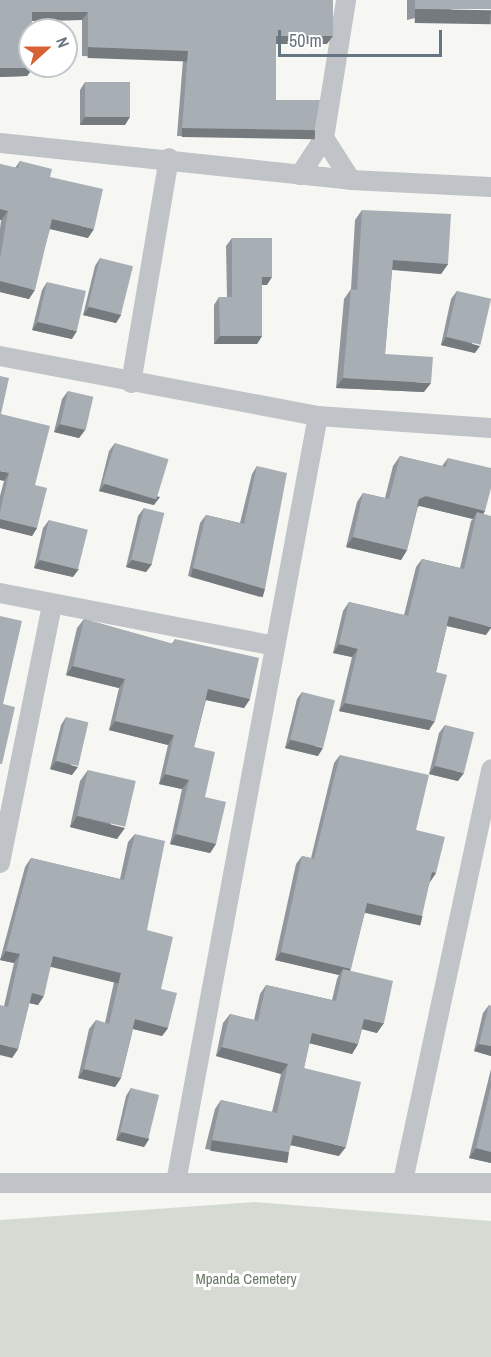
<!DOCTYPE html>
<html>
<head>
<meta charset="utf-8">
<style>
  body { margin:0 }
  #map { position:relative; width:491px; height:1357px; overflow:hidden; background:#f6f6f3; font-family:"Archivo Narrow",sans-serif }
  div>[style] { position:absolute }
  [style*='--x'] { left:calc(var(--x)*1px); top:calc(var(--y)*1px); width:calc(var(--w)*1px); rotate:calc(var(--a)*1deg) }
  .green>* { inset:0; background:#d5dbd3 }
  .minor>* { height:20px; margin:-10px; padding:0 10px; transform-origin:10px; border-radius:10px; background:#c0c3c7 }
  .wall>* { inset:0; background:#90969b }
  .shaded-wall>* { inset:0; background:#757a7e; transform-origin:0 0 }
  .building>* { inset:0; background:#a7aeb4; transform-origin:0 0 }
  span { translate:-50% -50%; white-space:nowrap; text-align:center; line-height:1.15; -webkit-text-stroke:6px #fff; paint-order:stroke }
  .park-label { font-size:15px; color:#697a66 }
  .north { position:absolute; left:18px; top:18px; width:60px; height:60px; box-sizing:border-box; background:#fff; border:2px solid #c2c8cd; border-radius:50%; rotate:69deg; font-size:16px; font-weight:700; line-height:24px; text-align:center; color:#677582 }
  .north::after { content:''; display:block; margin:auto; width:21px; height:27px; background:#d66134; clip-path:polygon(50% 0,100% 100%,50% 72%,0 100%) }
  .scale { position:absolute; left:278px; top:30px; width:164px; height:27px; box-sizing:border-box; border:3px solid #677582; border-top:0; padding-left:8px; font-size:18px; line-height:21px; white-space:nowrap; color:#677582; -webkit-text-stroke:4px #fff; paint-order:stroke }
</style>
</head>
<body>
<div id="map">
  <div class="green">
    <div style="clip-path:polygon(255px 1202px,491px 1221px,491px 1357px,0 1357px,0 1220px)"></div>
  </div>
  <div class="minor">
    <div style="--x:324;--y:138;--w:50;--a:57.3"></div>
    <div style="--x:0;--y:143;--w:353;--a:6"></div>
    <div style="--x:351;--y:180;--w:140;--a:2.9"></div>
    <div style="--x:300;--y:175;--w:44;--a:-57"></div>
    <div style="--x:324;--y:138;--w:140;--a:-80.9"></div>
    <div style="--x:0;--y:356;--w:324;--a:10.7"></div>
    <div style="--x:318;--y:416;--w:173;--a:4"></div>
    <div style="--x:131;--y:383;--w:228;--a:-80.4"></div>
    <div style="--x:0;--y:593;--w:279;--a:10.9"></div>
    <div style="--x:0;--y:863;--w:263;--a:-78.6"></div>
    <div style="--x:403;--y:1181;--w:421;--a:-77.9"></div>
    <div style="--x:176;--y:1182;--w:779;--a:-79.5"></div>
    <div style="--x:0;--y:1183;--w:491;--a:0"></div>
  </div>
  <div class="wall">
    <div style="clip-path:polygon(0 0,327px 44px,276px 44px,276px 100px,315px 130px,310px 138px,177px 136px,183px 60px,82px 56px,82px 20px,32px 21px,33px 68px,27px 76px,0 77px)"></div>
    <div style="clip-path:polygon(407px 0,491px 0,407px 20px)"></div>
    <div style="clip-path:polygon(85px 82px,125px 125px,80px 125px,80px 90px)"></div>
    <div style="clip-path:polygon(20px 161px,50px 177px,88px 238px,50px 229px,29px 299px,0 292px,0 229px,1px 220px,0 220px,0 164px,15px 168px)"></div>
    <div style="clip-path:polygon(362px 210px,448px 264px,441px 274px,392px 270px,385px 354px,424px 392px,336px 388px,344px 299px,351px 289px,355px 220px)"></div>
    <div style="clip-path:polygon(232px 238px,267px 285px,262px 285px,262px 336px,257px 344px,214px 344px,214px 305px,219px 297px,227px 297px,226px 246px)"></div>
    <div style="clip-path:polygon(100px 258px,121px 315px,116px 323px,83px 315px,95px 266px)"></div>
    <div style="clip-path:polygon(47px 282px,72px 339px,32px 330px,42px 290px)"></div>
    <div style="clip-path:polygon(457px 291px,475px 353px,441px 345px,451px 299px)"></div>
    <div style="clip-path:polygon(68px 391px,85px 430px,79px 438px,54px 432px,62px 399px)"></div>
    <div style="clip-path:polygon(1px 414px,35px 485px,37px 528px,32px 536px,0 528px,0 496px,4px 481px)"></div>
    <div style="clip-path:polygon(115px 443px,154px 505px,99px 491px,109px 451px)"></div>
    <div style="clip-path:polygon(400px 456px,442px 466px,448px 458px,485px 511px,483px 514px,486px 635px,447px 626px,436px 672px,429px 730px,339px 711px,352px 657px,333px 653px,343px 611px,349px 602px,404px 615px,416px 567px,422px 559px,460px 568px,471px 521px,473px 519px,420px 506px,418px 506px,407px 550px,401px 560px,346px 547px,357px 502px,363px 493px,385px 498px,393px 466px)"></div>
    <div style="clip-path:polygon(257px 466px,260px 597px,188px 576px,200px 523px,206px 515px,240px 523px,252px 474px)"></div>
    <div style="clip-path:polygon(144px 508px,152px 564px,146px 572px,126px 567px,138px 516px)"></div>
    <div style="clip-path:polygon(49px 520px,73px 577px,34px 568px,43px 528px)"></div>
    <div style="clip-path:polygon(84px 619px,172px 644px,175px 639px,250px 699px,244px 708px,206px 700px,194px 747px,205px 797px,216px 844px,210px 853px,170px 844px,182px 789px,159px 784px,168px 745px,109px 730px,119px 688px,66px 675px,77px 628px)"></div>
    <div style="clip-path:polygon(302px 692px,318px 756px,285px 748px,297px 699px)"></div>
    <div style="clip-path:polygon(66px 717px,72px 775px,50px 769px,61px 725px)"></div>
    <div style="clip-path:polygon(445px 725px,458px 781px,429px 774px,439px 733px)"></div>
    <div style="clip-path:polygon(340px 755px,416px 830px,436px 873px,430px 881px,416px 924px,365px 912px,350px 971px,377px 1033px,362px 1029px,358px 1044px,352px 1054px,309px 1043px,304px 1068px,339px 1156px,291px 1145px,283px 1161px,205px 1149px,215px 1109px,221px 1100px,272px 1112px,281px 1074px,216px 1056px,223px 1023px,230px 1014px,254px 1020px,260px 994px,266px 985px,332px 1000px,337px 979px,339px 975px,275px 960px,296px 864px,302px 856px,311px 858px,334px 763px)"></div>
    <div style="clip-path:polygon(88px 770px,117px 839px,70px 827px,80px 781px)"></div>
    <div style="clip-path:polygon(135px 834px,147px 930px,168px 1028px,162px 1036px,133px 1029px,121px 1078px,115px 1087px,78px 1078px,89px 1029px,96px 1020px,105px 1023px,114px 982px,51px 966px,38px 1005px,29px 1003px,18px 1049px,12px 1058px,4px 1006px,14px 963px,0 960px,25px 867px,31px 858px,120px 879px,128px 842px)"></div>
    <div style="clip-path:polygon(489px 1005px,491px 1006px,491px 1056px,474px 1051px,483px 1013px)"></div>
    <div style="clip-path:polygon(491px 1069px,491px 1163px,469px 1158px)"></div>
    <div style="clip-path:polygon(131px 1088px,149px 1139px,144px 1147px,116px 1140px,126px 1096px)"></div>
  </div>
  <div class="shaded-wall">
    <div style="left:415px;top:9px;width:76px;height:14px;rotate:1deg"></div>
    <div style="clip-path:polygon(32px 12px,88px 12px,82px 20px,26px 21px)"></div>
    <div style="clip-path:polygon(276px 36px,333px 36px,327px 44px,270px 44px)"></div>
    <div style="left:88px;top:47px;width:100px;height:11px;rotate:2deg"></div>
    <div style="clip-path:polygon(0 68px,33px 68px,27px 76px,0 77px)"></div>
    <div style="clip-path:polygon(85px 117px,130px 117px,125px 125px,80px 125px)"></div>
    <div style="left:182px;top:128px;width:133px;height:9px;rotate:1deg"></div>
    <div style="clip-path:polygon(0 209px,8px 211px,1px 220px,0 220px)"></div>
    <div style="clip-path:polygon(52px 219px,94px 229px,88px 238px,46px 228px)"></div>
    <div style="clip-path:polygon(393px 260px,448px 264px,441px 274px,386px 269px)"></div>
    <div style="clip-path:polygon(262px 277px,272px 277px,267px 285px,257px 285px)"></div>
    <div style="clip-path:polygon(0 281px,35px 290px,29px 299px,0 292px)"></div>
    <div style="clip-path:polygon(89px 307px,121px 315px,116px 323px,83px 315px)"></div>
    <div style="clip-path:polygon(38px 322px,77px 331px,72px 339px,32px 330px)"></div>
    <div style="clip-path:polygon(220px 336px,262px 336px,257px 344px,214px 344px)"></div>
    <div style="clip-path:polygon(446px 337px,480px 346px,475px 353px,441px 345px)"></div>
    <div style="clip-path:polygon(343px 378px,431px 383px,424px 392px,336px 388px)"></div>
    <div style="clip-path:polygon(60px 424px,85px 430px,79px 438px,54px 432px)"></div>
    <div style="clip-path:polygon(0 471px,9px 473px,4px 481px,0 480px)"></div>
    <div style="clip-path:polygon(105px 484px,160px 497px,154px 505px,99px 491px)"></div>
    <div style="clip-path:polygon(426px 496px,485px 511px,479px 520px,477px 512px,473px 519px,420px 506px,413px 508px,419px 499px)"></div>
    <div style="clip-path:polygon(0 519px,37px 528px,32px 536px,0 528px)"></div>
    <div style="clip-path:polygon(353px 537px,407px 550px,401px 560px,346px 547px)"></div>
    <div style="clip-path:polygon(40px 560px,79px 569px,73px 577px,34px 568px)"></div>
    <div style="clip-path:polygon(132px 560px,152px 564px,146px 572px,126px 567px)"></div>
    <div style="left:193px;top:568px;width:75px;height:9px;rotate:16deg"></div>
    <div style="clip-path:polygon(449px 616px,491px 627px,491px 628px,486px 635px,443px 625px)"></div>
    <div style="clip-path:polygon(339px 644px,358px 649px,352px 657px,333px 653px)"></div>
    <div style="clip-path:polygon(73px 666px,125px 679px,119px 688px,66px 675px)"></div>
    <div style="clip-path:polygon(208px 689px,250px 699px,244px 708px,201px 699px)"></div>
    <div style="clip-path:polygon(345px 703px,435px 721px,429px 730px,339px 711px)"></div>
    <div style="clip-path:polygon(115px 721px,174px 735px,168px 745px,109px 730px)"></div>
    <div style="clip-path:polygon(291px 740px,323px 748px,318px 756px,285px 748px)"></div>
    <div style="clip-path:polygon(56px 761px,78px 767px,72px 775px,50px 769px)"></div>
    <div style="clip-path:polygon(435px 766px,464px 773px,458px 781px,429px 774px)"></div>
    <div style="clip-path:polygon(165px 774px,189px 780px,182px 789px,159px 784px)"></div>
    <div style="clip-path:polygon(77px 816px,125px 828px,117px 839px,70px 827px)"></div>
    <div style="clip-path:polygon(176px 834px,216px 844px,210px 853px,170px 844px)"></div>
    <div style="clip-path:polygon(432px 872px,436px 873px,430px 882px,426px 881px)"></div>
    <div style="left:367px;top:903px;width:57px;height:10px;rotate:13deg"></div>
    <div style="clip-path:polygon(6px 951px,20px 954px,14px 963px,0 960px)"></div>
    <div style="clip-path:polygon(281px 952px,351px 969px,345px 977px,343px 969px,339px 975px,275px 960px)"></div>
    <div style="left:53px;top:956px;width:70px;height:11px;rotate:14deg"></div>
    <div style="clip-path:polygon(32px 993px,44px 996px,38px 1005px,25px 1002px)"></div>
    <div style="clip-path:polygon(135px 1019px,168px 1028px,162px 1036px,129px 1028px)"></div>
    <div style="clip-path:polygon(364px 1019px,384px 1023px,377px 1033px,358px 1028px)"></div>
    <div style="clip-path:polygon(312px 1033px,358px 1044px,352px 1054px,305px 1042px)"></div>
    <div style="clip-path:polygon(0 1044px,18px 1049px,12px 1058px,0 1055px)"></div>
    <div style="clip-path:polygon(479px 1044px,491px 1046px,491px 1056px,474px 1051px)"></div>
    <div style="clip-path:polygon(222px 1047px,288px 1064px,281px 1074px,216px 1056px)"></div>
    <div style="clip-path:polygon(84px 1069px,121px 1078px,115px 1087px,78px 1078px)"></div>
    <div style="clip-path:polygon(122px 1132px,149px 1139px,144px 1147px,116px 1140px)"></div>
    <div style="clip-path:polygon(293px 1135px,346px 1147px,339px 1156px,286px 1144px)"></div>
    <div style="left:212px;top:1140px;width:78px;height:11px;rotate:9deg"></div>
    <div style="clip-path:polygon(476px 1148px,491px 1152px,491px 1163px,469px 1158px)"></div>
  </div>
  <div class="building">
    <div style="clip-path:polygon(0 0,333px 0,333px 36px,276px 36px,276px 100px,320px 100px,315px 130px,182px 128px,188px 51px,88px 47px,88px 12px,32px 12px,32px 30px,30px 30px,30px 66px,32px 66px,33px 68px,0 68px)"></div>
    <div style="left:415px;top:0;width:76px;height:9px"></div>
    <div style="left:85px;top:82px;width:45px;height:35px"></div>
    <div style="clip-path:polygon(20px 161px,52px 169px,50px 177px,103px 189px,94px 229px,52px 219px,35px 290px,0 281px,0 259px,8px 211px,0 209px,0 164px,18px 168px)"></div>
    <div style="clip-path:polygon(362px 210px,451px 214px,448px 264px,393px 260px,385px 354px,433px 357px,431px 383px,343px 378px,351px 289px,357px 290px)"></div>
    <div style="clip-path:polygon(232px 238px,272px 238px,272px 277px,262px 277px,262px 336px,220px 336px,219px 297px,232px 297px)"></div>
    <div style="left:100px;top:258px;width:34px;height:50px;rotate:14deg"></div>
    <div style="left:47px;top:282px;width:40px;height:41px;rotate:13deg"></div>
    <div style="left:457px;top:291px;width:35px;height:47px;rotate:13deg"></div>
    <div style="clip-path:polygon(0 376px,9px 378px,1px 414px,50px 426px,35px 485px,47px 488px,37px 528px,0 519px,0 512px,9px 473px,0 471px)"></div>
    <div style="left:68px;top:391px;width:26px;height:34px;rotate:13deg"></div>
    <div style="left:115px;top:443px;width:56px;height:42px;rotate:17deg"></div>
    <div style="clip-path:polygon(400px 456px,446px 467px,448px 458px,491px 468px,491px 488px,485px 511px,426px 496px,419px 499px,407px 550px,353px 537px,363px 493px,389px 499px)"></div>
    <div style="clip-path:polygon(257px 466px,287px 473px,265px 589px,193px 568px,206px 515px,244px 524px)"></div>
    <div style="left:144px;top:508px;width:21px;height:53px;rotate:14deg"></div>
    <div style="clip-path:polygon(477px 512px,491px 516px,491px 627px,449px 616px,436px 672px,447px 675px,435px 721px,345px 703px,358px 649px,339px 644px,349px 602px,408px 616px,422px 559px,464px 569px)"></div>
    <div style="left:49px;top:520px;width:40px;height:41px;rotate:14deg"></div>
    <div style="clip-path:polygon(0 616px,22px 621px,3px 704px,15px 707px,2px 764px,0 764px)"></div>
    <div style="clip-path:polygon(84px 619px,174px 644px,175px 639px,259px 658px,250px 699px,208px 689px,194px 747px,215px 752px,205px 797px,226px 802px,216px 844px,176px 834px,189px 780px,165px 774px,174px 735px,115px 721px,125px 679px,73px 666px)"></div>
    <div style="left:302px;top:692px;width:34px;height:49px;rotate:14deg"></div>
    <div style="left:66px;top:717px;width:23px;height:45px;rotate:13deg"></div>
    <div style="left:445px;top:725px;width:30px;height:42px;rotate:14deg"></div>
    <div style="clip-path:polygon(340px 755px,429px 775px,416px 830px,445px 837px,436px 873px,432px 872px,422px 916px,367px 903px,351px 969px,281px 952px,302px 856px,314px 859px)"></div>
    <div style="left:88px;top:770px;width:49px;height:47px;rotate:13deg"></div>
    <div style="clip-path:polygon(135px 834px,165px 841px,147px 930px,173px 937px,161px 989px,177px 993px,168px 1028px,135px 1019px,121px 1078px,84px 1069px,96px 1020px,109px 1024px,121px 973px,53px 956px,44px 996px,32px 993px,18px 1049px,0 1044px,0 1005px,8px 1007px,20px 954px,6px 951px,31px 858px,124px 880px)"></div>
    <div style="clip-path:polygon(343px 969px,393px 981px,384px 1023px,364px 1019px,358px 1044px,312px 1033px,304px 1068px,361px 1082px,346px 1147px,293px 1135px,289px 1152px,212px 1140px,221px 1100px,277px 1113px,288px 1064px,222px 1047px,230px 1014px,258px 1021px,266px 985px,336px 1001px)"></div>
    <div style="clip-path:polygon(489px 1005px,491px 1006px,491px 1046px,479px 1044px)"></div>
    <div style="clip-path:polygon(491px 1087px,491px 1152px,476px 1148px)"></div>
    <div style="left:131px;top:1088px;width:29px;height:45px;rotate:14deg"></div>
  </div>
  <div class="park-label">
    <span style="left:246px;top:1279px">Mpanda Cemetery</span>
  </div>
  <div class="north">N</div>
  <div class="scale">50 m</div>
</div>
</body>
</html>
